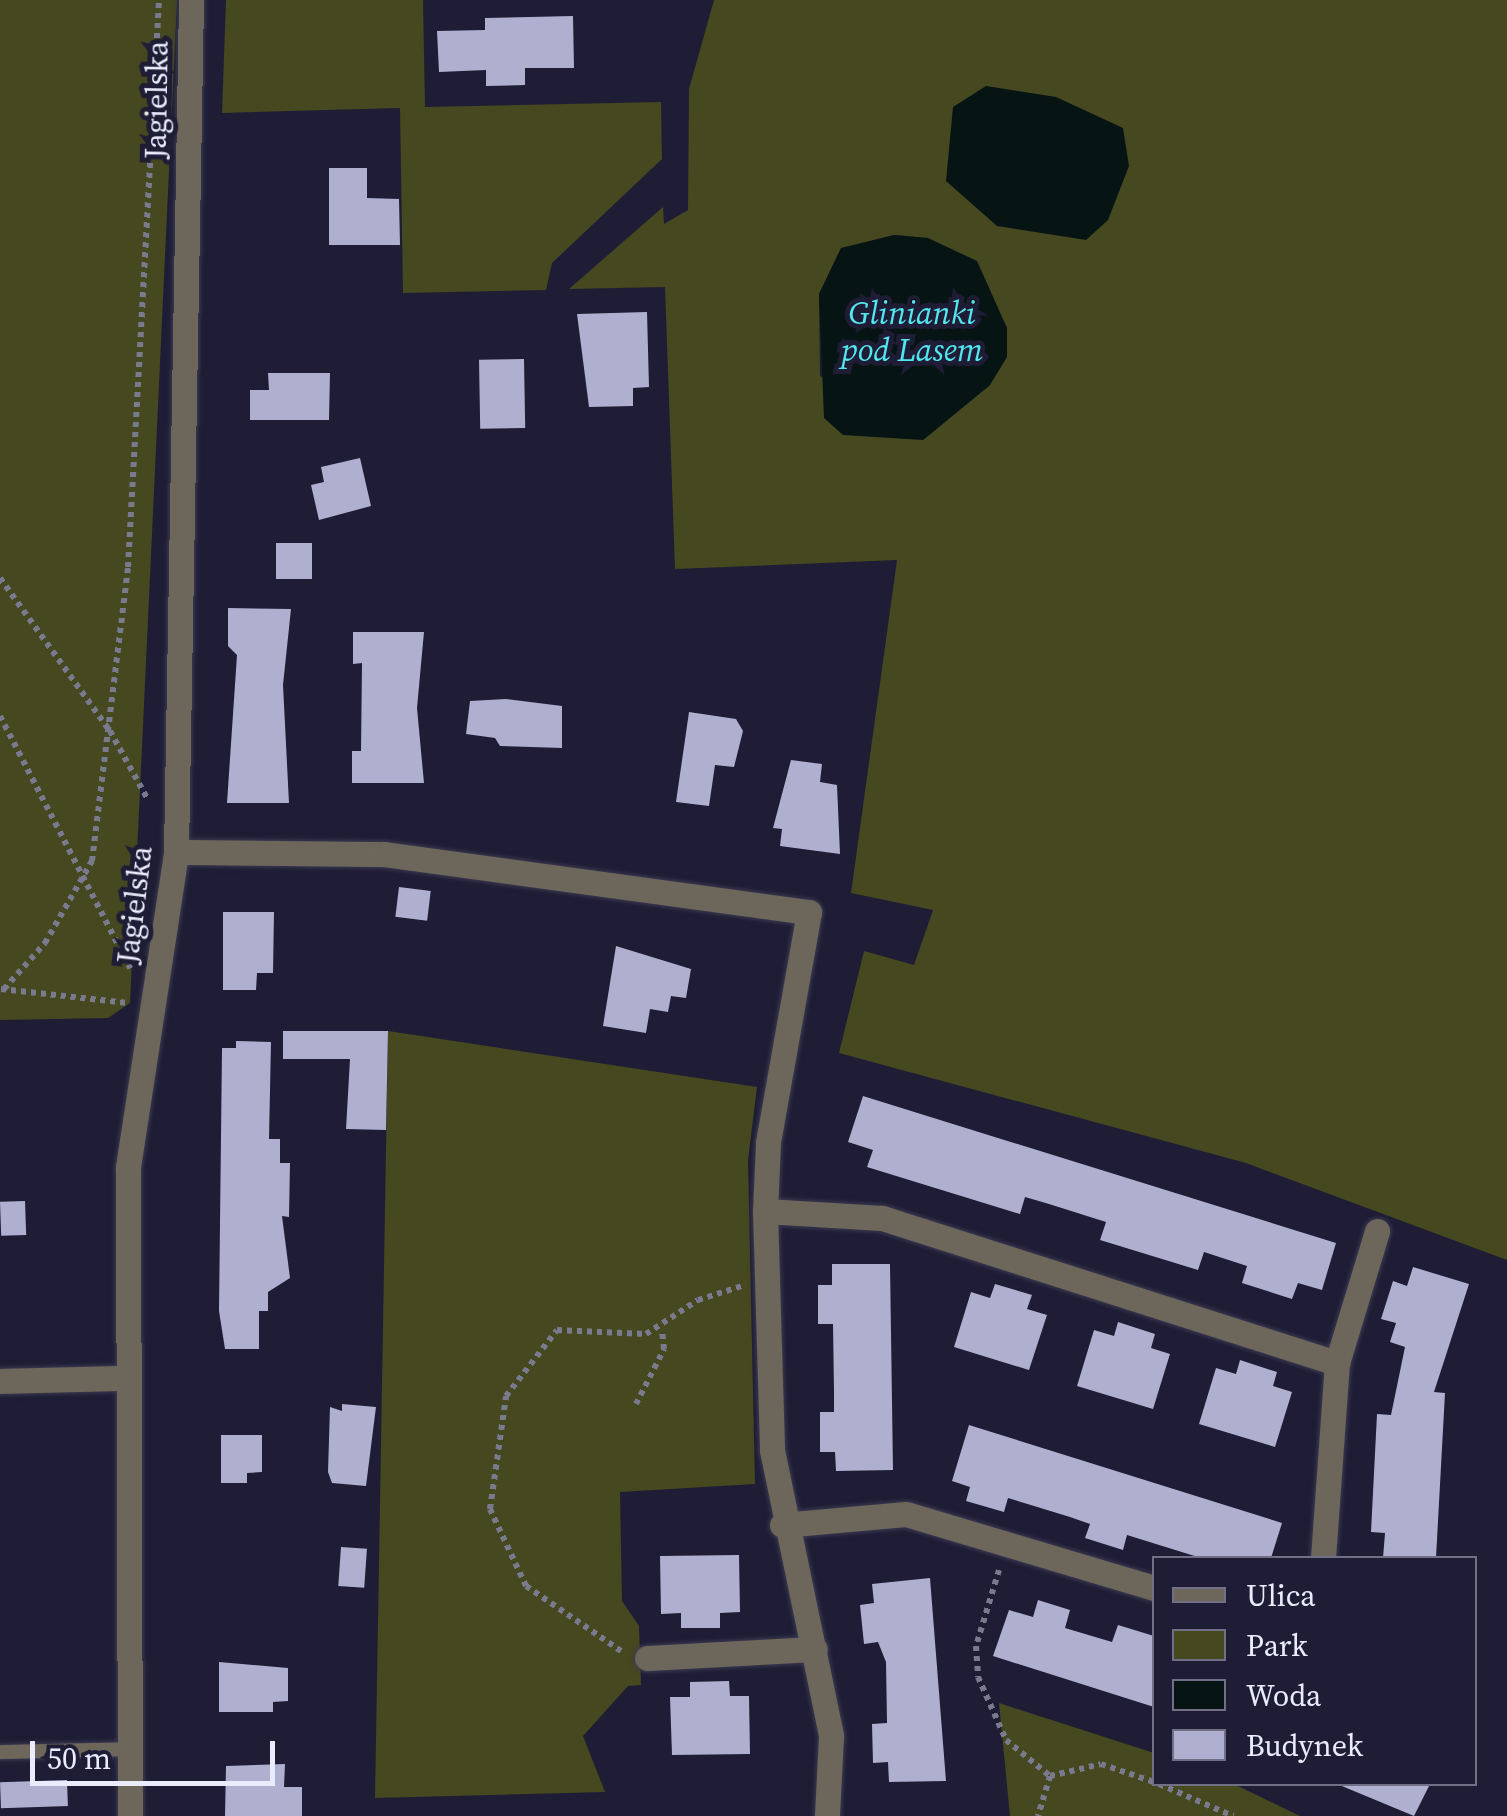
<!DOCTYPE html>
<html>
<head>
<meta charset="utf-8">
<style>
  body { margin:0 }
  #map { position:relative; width:1507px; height:1816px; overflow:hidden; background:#1e1d35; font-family:"Source Serif 4",serif }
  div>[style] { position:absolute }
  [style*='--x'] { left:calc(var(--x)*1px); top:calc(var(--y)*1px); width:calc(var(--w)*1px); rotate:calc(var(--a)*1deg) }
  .green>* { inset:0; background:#464820 }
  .water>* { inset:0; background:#071414 }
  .building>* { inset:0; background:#afafd0; transform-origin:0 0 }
  .path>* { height:6px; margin-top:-3px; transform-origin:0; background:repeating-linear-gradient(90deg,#7a7a8e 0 5px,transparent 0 10px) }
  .roads { filter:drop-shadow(0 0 2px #3b3a51) drop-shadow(0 0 2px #3b3a51) }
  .service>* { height:14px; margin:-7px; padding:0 7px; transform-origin:7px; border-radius:7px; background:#6d665a }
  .minor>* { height:25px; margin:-12.5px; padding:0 12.5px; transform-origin:12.5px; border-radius:12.5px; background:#6d665a }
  span { translate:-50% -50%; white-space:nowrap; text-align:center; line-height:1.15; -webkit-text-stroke:10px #1e1d35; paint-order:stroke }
  .street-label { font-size:30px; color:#eaebfc }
  .water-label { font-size:32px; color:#52e6ef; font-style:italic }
  .legend { position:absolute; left:1152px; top:1556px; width:325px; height:230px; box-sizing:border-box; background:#1e1d35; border:2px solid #706f85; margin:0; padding:12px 18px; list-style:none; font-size:30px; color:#eaebfc }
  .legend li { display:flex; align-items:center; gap:20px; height:50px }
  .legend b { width:50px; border:2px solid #706f85 }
  .scale { position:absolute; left:30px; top:1741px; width:245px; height:45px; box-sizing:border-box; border:5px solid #eaebfc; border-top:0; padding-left:12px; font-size:30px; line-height:35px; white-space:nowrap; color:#eaebfc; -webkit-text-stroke:8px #1e1d35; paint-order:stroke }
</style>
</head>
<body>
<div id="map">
  <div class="green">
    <div style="clip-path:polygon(0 0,177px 0,130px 1003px,108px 1018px,0 1020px)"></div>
    <div style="clip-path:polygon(226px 0,423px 0,425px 107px,661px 102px,662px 159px,552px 263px,546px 290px,403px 293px,400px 108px,222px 113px)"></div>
    <div style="clip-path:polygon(evenodd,714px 0,1507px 0,1507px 1260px,1246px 1163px,839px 1053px,864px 951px,914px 965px,933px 910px,851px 893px,897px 560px,675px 569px,665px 287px,569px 289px,663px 207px,664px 224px,688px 210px,689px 89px,714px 0,894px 235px,928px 238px,990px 385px,923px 440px,820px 376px,819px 294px,841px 249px,894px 235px)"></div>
    <div style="clip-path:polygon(388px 1031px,757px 1087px,748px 1160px,755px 1484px,620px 1492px,622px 1601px,639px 1626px,641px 1685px,628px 1686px,583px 1736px,605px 1792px,375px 1798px)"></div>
    <div style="clip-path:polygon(999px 1703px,1154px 1753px,1154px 1784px,1234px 1784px,1300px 1816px,1010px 1816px)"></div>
  </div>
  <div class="water">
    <div style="clip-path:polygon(986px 86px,1056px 97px,1123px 128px,1129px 166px,1108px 220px,1086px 240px,997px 226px,946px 181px,953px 107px)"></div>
    <div style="clip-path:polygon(894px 235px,928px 238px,977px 261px,1007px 328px,1007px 357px,990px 385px,923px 440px,843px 435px,824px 418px,819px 294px,841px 248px)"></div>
  </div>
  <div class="building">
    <div style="clip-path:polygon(573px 16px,574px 68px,525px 68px,525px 85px,486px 86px,486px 70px,439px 72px,437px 31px,485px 30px,485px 18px)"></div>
    <div style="clip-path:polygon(329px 168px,367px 168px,367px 198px,399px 199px,400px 245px,329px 245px)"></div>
    <div style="clip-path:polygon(647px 312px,649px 387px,633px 388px,633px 406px,589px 407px,577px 314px)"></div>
    <div style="left:524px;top:359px;width:69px;height:45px;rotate:89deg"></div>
    <div style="clip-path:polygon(268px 373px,330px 373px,329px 420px,250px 420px,250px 390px,269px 390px)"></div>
    <div style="clip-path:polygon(360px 458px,371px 506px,319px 520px,311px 485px,324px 482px,321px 467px)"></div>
    <div style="left:276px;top:543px;width:36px;height:36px"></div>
    <div style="clip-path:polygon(228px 608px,291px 609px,283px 685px,289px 803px,227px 803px,237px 655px,228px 646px)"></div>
    <div style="clip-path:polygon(353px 632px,424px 632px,417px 708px,424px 783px,352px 783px,352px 751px,361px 751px,362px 663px,353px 664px)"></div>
    <div style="clip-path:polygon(506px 699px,562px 706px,562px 748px,500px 746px,495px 738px,466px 734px,470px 701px)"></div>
    <div style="clip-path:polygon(689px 712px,736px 719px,743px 731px,734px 767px,715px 765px,709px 806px,676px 802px)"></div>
    <div style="clip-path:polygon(791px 760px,822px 764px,820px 782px,837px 785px,840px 854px,780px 846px,782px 829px,773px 828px)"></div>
    <div style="left:399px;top:887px;width:32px;height:30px;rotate:7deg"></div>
    <div style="clip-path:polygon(223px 912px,274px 912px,273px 973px,257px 973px,256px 990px,223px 990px)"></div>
    <div style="clip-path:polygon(616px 946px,691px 969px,686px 998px,671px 996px,668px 1012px,650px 1009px,646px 1033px,603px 1026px)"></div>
    <div style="clip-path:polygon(283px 1031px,388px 1031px,386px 1130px,346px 1129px,350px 1059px,283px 1059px)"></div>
    <div style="clip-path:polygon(236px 1041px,271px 1042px,269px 1139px,280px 1139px,280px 1163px,290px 1163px,289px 1217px,282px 1216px,290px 1278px,268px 1292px,268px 1311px,259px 1311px,259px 1349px,225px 1349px,219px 1311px,222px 1048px,236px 1048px)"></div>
    <div style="clip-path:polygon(863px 1096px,1336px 1243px,1322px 1290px,1298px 1283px,1292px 1299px,1242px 1283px,1247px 1266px,1204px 1252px,1198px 1270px,1100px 1240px,1106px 1222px,1049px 1204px,1025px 1197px,1020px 1214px,867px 1167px,873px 1150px,848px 1142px)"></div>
    <div style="left:25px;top:1201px;width:34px;height:25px;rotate:88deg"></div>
    <div style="clip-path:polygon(832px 1264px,890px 1264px,893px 1470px,836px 1471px,835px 1452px,820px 1452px,820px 1412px,834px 1412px,834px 1392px,833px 1324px,818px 1324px,818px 1285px,832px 1285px)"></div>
    <div style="clip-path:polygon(1413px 1267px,1469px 1284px,1434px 1392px,1445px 1393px,1436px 1558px,1383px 1558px,1385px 1533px,1371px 1532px,1377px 1414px,1391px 1415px,1405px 1347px,1390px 1342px,1396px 1323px,1381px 1319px,1393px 1281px,1407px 1286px)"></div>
    <div style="clip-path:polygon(995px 1284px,1032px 1295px,1027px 1309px,1047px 1315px,1029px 1370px,954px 1347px,971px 1292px,990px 1298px)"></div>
    <div style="clip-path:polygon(1118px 1322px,1155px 1334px,1151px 1348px,1170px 1354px,1153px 1409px,1077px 1386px,1094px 1330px,1114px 1336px)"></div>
    <div style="clip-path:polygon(1240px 1360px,1277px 1372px,1273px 1386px,1292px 1392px,1275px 1447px,1199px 1424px,1216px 1368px,1236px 1374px)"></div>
    <div style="clip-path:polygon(342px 1404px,376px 1407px,366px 1486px,332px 1483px,328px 1472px,330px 1407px,342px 1411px)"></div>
    <div style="clip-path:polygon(969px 1425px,1282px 1523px,1271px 1558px,1201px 1558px,1127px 1535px,1123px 1550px,1085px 1538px,1090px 1524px,1070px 1517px,1008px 1498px,1004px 1512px,966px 1501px,970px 1487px,952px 1481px)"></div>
    <div style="clip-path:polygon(221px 1435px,262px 1435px,262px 1472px,247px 1473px,247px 1483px,221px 1483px)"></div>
    <div style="left:341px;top:1547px;width:26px;height:39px;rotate:4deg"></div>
    <div style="clip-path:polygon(739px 1555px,740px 1612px,720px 1613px,720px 1628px,681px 1628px,681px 1613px,661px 1614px,660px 1556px)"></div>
    <div style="clip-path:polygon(930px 1578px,946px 1781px,889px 1782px,888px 1762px,873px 1763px,872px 1724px,887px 1723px,886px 1662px,878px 1642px,864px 1644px,860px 1605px,874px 1603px,872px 1584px)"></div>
    <div style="clip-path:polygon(1038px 1600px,1070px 1610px,1065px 1628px,1112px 1642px,1118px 1625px,1154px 1636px,1154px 1707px,993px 1656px,1009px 1610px,1033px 1617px)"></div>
    <div style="clip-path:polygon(219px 1662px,288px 1668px,288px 1701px,273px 1702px,273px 1712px,219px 1712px)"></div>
    <div style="clip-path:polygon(729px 1681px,730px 1696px,749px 1696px,750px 1754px,672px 1755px,670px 1697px,690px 1697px,690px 1682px)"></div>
    <div style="clip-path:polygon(285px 1764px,284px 1787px,302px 1787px,302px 1816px,225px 1816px,226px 1766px)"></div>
    <div style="left:67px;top:1780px;width:26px;height:67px;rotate:88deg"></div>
    <div style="clip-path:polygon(1337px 1784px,1430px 1784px,1414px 1816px)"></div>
  </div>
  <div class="path">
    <div style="--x:0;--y:578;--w:188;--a:54.3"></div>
    <div style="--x:110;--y:731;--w:77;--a:61.1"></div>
    <div style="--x:0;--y:716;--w:284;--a:62.7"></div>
    <div style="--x:1;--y:989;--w:128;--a:6.3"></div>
    <div style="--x:4;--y:989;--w:62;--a:-48.3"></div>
    <div style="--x:45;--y:943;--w:95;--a:-60.2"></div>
    <div style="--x:92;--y:861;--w:296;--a:-83"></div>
    <div style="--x:128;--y:567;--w:568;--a:-86.87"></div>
    <div style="--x:636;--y:1404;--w:62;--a:-63"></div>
    <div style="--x:664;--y:1349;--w:20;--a:-96"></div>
    <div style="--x:999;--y:1570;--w:79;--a:106.8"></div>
    <div style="--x:976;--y:1646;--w:31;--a:86"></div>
    <div style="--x:978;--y:1677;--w:69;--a:66"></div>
    <div style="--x:1006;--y:1740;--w:57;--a:39.3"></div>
    <div style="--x:1050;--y:1776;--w:42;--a:106.7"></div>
    <div style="--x:621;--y:1651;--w:115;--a:-145.6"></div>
    <div style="--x:526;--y:1586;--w:85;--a:-115.1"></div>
    <div style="--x:490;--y:1509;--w:114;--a:-81.9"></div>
    <div style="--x:506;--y:1396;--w:83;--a:-52.3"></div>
    <div style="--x:557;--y:1330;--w:89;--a:2.6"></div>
    <div style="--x:646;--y:1334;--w:62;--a:-33.2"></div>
    <div style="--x:698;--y:1300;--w:46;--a:-17.7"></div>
    <div style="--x:1050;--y:1776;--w:52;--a:-13.2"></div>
    <div style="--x:1101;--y:1764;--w:56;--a:18.8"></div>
    <div style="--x:1159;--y:1784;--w:81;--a:23.4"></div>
  </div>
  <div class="roads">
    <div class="service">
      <div style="--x:0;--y:1752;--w:130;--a:-1.3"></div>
    </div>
    <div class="minor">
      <div style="--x:176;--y:852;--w:208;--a:0.6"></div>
      <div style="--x:384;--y:854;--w:429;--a:7.8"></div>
      <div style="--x:809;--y:912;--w:235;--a:100.1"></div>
      <div style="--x:768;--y:1143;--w:68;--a:92.5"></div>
      <div style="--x:765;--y:1211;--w:239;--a:88.3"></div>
      <div style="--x:772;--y:1450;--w:292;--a:78.3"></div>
      <div style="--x:831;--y:1736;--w:80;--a:92.9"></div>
      <div style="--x:765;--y:1211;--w:117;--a:3.4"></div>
      <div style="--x:882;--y:1218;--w:478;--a:17.7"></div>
      <div style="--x:0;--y:1381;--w:127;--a:-1.4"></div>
      <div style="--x:782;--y:1525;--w:124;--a:-5.1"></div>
      <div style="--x:906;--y:1514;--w:259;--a:16.6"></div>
      <div style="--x:1323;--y:1558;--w:196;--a:-85.9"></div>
      <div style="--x:1337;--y:1363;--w:138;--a:-73.1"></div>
      <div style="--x:647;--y:1658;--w:168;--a:-3.1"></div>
      <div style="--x:130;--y:1816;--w:649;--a:-90.18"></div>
      <div style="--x:128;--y:1167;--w:319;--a:-81.3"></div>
      <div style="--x:176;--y:852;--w:852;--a:-88.99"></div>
    </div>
  </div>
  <div class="street-label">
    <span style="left:157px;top:100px;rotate:-89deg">Jagielska</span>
    <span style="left:135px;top:905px;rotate:-83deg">Jagielska</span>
  </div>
  <div class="water-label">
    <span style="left:912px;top:332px">Glinianki<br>pod Lasem</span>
  </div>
  <ul class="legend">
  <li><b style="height:12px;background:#6d665a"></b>Ulica</li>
  <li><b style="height:28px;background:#464820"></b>Park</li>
  <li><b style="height:28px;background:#071414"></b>Woda</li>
  <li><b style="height:28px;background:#afafd0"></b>Budynek</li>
  </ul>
  <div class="scale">50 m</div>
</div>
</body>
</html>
